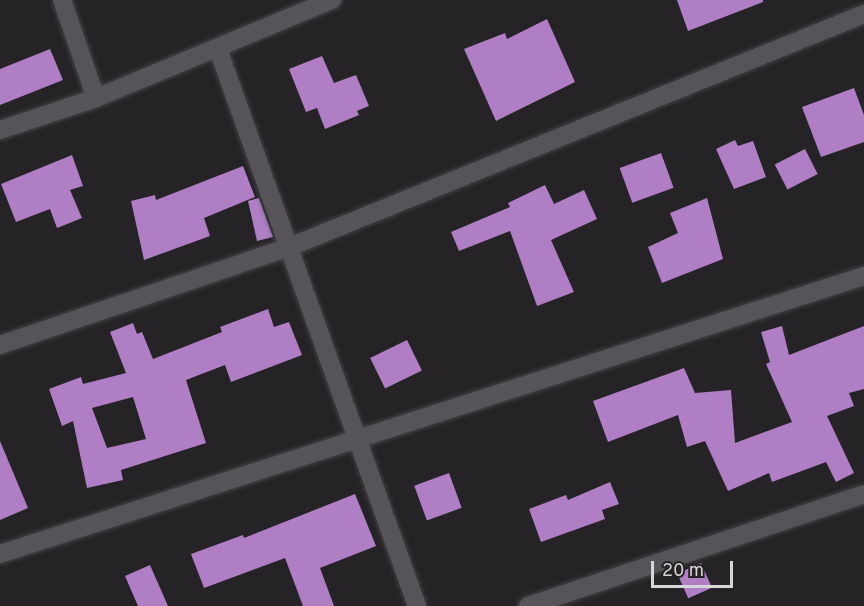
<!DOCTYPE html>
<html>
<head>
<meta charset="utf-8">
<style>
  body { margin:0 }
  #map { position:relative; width:864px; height:606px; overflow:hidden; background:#262327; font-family:Overpass,sans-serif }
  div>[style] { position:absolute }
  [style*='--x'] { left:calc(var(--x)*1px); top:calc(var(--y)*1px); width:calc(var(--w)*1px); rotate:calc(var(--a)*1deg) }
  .building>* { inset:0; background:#af7ec4; transform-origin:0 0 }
  .roads { filter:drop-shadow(0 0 2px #434144) drop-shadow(0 0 2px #434144) }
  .street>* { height:18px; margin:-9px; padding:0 9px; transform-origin:9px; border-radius:9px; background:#565458 }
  span { translate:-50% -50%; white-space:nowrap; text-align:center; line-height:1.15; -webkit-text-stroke:6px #262327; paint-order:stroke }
  .scale { position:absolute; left:651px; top:561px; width:82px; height:27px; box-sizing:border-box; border:3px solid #d7d5d8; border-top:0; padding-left:8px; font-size:18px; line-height:21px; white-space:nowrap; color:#d7d5d8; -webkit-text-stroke:4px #262327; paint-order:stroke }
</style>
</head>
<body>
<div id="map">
  <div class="building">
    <div style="clip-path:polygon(677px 0,763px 0,763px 2px,688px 31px)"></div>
    <div style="clip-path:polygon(547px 19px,575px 82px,496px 121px,464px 49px,505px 33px,507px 39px)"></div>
    <div style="clip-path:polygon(50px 49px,63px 80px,0 105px,0 69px)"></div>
    <div style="clip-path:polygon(322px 56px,334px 83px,356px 75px,369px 106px,357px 111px,359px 115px,325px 129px,317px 108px,306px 112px,289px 69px)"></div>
    <div style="clip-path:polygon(854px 88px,864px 115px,864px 142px,821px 157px,802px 107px)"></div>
    <div style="clip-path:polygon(735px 140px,738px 146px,753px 141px,766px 177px,734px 189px,716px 149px)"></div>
    <div style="left:805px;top:149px;width:28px;height:34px;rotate:63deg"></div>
    <div style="left:661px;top:153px;width:37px;height:44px;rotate:70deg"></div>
    <div style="clip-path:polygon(72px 155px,83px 186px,70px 190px,82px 218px,57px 228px,50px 209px,16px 222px,1px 184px)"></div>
    <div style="clip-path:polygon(243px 166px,255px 197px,204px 218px,210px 236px,144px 260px,131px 201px,155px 195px,156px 200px)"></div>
    <div style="clip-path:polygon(545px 185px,554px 204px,584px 190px,597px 219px,551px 240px,574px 292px,537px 306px,510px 231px,459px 251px,451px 232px,510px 207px,508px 203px)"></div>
    <div style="clip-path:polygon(259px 198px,273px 237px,257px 241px,248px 201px)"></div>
    <div style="clip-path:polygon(707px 198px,723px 259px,662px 283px,648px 247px,678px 233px,670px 213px)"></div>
    <div style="clip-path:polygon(evenodd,268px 309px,274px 327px,289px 322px,302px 355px,231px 382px,225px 365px,186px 380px,206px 443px,121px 470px,123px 480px,87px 488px,73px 421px,62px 426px,49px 389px,81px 377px,83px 384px,126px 373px,110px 332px,133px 323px,137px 334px,142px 332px,153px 359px,222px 332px,220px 327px,268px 309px,133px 397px,146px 439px,107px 448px,92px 408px,133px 397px)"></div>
    <div style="clip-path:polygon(782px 326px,789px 355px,864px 326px,864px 389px,849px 393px,854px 406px,827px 416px,854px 473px,836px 482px,826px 462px,772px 482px,769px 473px,728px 491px,705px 441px,687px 447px,678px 415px,608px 442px,593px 401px,684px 368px,695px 393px,731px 390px,735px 443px,792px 422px,766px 364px,770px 362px,761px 332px)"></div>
    <div style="left:407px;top:340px;width:34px;height:41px;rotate:64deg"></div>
    <div style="clip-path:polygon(0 441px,28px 508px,0 520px)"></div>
    <div style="left:449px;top:473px;width:37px;height:37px;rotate:70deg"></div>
    <div style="clip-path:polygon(610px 482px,619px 504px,602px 510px,605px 519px,541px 542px,529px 509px,566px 495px,568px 500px)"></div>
    <div style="clip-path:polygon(355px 494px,376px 546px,320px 568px,334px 606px,303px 606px,285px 558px,204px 588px,191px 554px,243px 535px,244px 538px)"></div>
    <div style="left:701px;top:563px;width:27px;height:26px;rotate:66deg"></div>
    <div style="clip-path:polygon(150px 565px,168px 606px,138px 606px,125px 576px)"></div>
  </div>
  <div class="roads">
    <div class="street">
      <div style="--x:62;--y:0;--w:104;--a:70.9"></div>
      <div style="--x:218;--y:49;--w:591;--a:70.34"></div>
      <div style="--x:0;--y:130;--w:101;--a:-18.4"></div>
      <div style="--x:96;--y:98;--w:256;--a:-22.6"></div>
      <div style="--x:0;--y:345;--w:303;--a:-18.7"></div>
      <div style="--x:287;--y:248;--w:623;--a:-22.07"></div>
      <div style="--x:0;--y:554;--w:908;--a:-17.84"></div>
      <div style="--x:528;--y:606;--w:354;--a:-18.4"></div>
    </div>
  </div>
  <div class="scale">20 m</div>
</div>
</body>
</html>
